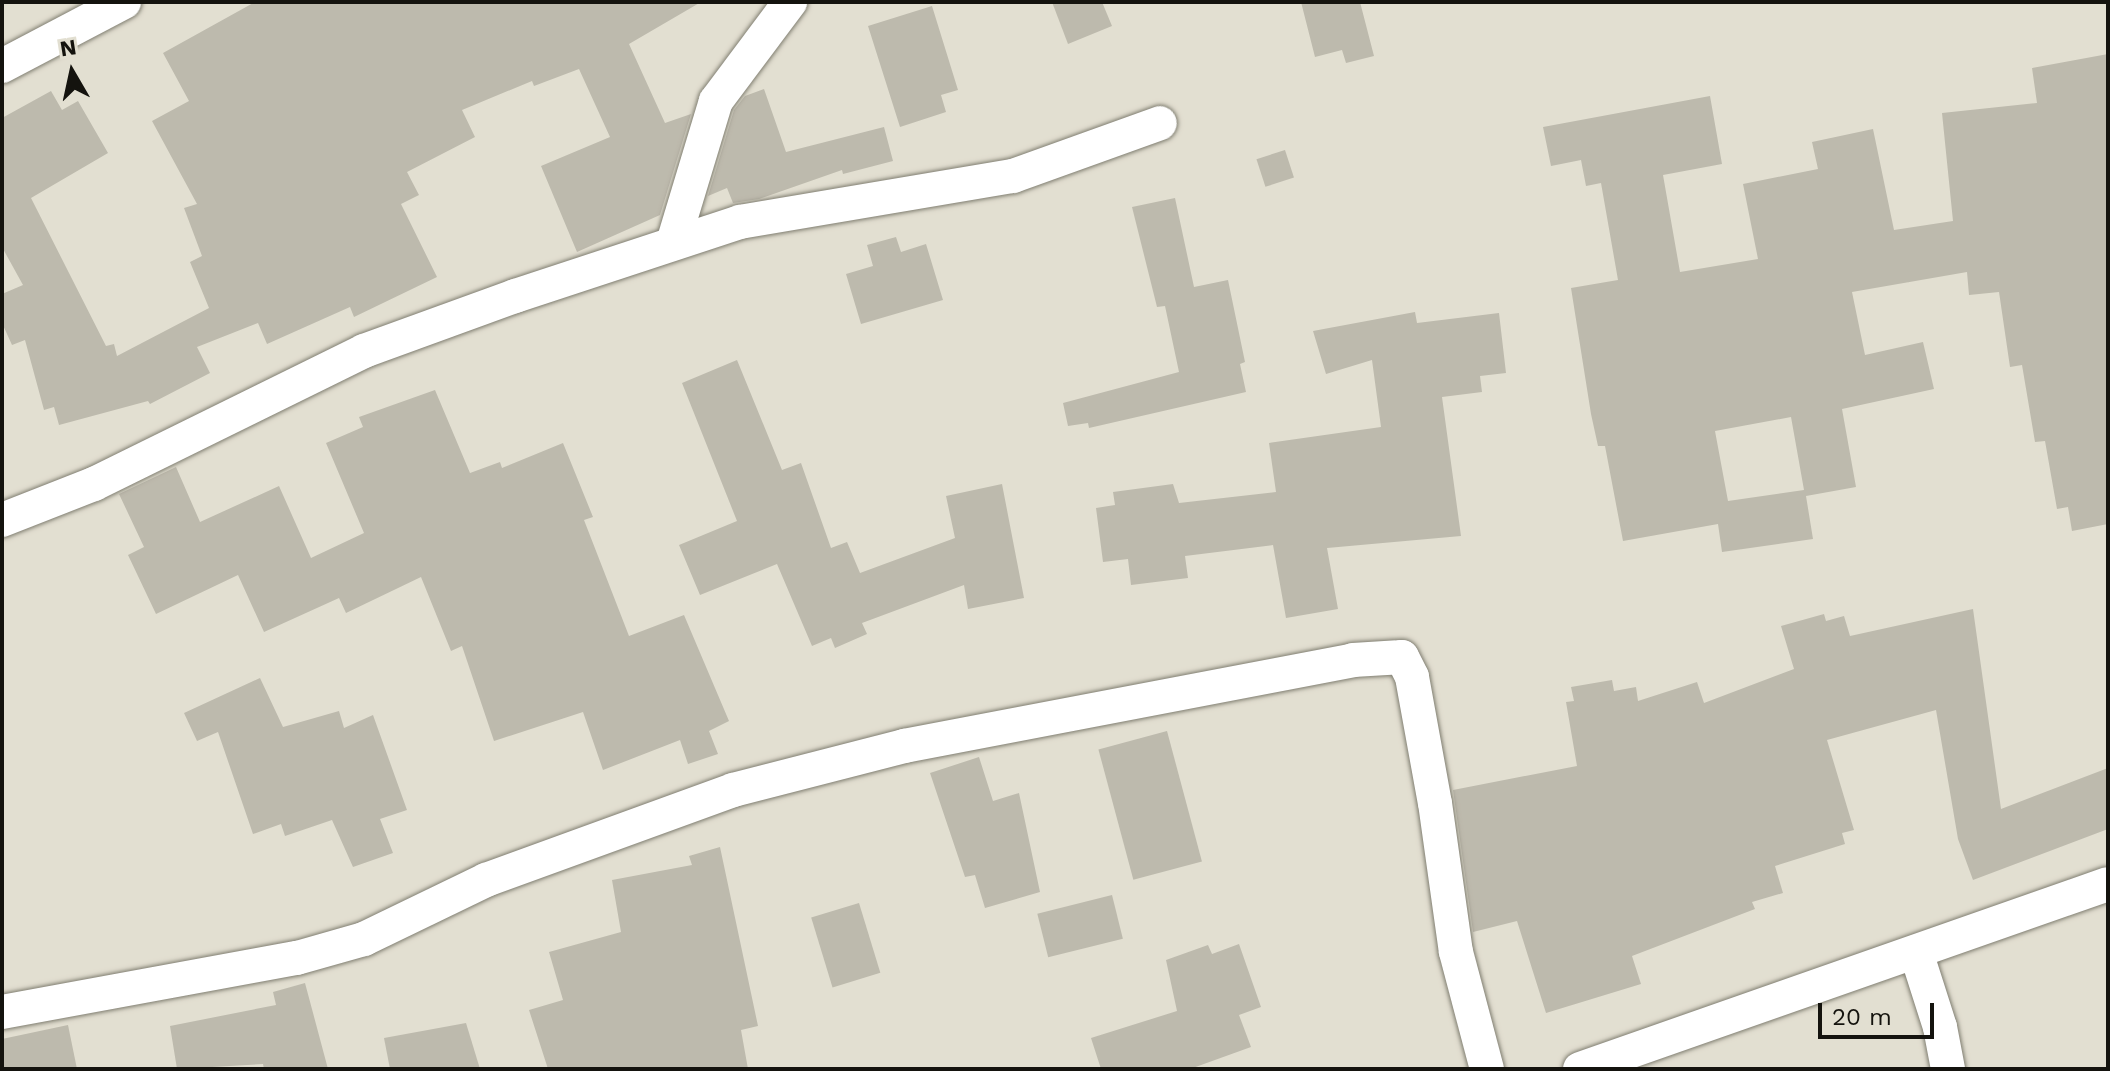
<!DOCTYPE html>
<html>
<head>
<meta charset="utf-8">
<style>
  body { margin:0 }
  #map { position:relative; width:2110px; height:1071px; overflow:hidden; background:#e2dfd1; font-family:"Work Sans",sans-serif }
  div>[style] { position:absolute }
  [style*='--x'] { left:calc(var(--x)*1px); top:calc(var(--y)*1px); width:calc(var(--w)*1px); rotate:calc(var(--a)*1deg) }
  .building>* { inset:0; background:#bdbaad; transform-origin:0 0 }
  .roads { filter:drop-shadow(0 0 2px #807e71) drop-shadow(0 0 2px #807e71) }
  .street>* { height:34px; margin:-17px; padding:0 17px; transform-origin:17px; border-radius:17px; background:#fff }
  span { translate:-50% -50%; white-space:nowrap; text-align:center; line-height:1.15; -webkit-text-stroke:8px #e2dfd1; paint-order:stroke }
  .frame { position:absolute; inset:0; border:4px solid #14130e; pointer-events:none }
  .north { position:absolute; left:32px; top:32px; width:80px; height:80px; -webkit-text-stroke:6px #e2dfd1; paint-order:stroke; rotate:351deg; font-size:22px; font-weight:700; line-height:32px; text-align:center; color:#14130e }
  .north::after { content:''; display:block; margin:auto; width:28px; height:36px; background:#14130e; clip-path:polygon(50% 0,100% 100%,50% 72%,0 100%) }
  .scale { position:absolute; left:1818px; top:1003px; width:116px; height:36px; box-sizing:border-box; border:4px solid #14130e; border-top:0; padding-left:10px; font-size:24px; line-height:28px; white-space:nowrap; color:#14130e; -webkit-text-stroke:6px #e2dfd1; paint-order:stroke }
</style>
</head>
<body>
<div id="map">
  <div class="building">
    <div style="clip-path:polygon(255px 2px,701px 2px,629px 44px,665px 123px,691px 114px,660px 215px,577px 252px,541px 166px,610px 137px,579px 69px,534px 86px,532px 81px,462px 110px,475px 137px,407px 172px,419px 195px,401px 204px,437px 277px,354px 317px,350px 307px,267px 344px,258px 323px,197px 347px,210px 373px,150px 404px,148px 401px,59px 425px,54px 407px,44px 410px,25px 340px,12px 345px,2px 323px,2px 294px,23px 285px,2px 247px,2px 118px,51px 91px,62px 110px,78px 101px,108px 153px,31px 198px,106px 346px,114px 344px,117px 356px,209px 308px,190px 262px,202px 256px,184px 208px,197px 204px,152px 121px,189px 101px,163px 53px)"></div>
    <div style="clip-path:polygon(1052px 2px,1102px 2px,1112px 26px,1068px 44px)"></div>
    <div style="clip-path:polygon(1301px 2px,1360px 2px,1374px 56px,1346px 63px,1342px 50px,1315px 57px)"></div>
    <div style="clip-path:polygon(932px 6px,958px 90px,941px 95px,946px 112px,900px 127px,868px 26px)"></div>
    <div style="clip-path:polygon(evenodd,2108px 54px,2108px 524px,2072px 531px,2068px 507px,2057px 509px,2045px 441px,2035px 442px,2022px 365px,2010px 367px,1999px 292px,1969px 295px,1967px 272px,1852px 292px,1865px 355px,1923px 342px,1934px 389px,1842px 409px,1856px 487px,1806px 496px,1813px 539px,1722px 552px,1718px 524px,1623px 541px,1605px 446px,1598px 446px,1591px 414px,1571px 288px,1618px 280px,1601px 183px,1586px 186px,1581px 160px,1551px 166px,1543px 127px,1710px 96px,1722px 164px,1663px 175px,1680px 272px,1758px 259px,1743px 184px,1818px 169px,1812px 142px,1873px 129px,1894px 230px,1953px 221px,1942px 113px,2037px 103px,2032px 68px,2108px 54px,1791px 417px,1804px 490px,1728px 501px,1715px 431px,1791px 417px)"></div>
    <div style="clip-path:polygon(764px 89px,786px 152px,884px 127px,893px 161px,843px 174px,842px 170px,759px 199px,733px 203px,727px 188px,708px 196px,734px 110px,745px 96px)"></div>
    <div style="left:1285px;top:150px;width:29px;height:30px;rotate:72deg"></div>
    <div style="clip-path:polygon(1175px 198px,1194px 287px,1228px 280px,1245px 362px,1240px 364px,1246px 392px,1089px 428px,1088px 423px,1068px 426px,1063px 403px,1179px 372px,1165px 306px,1157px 307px,1132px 207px)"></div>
    <div style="clip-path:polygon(896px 237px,901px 252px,926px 244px,943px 300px,861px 324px,846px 274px,873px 266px,867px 245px)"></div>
    <div style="clip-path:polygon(1415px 312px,1417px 323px,1499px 313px,1506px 373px,1480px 376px,1482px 392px,1442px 397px,1461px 536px,1327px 548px,1338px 609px,1286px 618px,1273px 545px,1185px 556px,1188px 578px,1131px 585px,1128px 559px,1103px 562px,1096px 508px,1115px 505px,1113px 492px,1173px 484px,1179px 503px,1276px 492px,1269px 443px,1381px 427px,1372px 360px,1326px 374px,1313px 331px)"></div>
    <div style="clip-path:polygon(737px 360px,782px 470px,801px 463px,831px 548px,847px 542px,860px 573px,955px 538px,946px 496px,1002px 484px,1024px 598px,968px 609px,964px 585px,862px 623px,867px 634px,835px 648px,831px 638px,812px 646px,777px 564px,700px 595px,679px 545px,737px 521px,682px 383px)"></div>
    <div style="clip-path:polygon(435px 390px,470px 473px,500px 462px,502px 468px,563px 443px,593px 517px,584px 520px,629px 636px,684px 615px,729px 721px,709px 731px,718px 754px,688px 764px,680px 740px,603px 770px,583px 712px,494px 741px,462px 646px,451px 651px,421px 577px,346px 613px,339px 598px,264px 632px,238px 575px,156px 614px,128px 555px,144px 547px,119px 494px,176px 467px,200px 522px,279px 486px,311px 558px,364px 533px,326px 443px,363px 427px,359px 417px)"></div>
    <div style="clip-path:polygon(1973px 609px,2001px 809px,2108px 768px,2108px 829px,1973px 880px,1958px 839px,1936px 710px,1827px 740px,1854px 830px,1842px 833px,1845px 844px,1775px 866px,1783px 893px,1752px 902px,1755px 909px,1632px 956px,1641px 984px,1546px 1013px,1517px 921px,1473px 932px,1453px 790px,1577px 766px,1566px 702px,1574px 701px,1571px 687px,1612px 680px,1614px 691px,1636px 687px,1638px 701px,1697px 682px,1704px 703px,1794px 669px,1781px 626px,1824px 614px,1826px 621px,1844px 616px,1850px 636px)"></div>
    <div style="clip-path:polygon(260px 678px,283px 727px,339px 711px,344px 728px,373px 715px,407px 810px,380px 819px,393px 853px,353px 867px,332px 820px,285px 836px,281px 824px,253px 834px,218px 732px,197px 741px,184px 713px)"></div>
    <div style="left:1167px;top:731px;width:135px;height:71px;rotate:75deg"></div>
    <div style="clip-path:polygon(979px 757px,993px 801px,1019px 793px,1040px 892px,985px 908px,975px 875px,965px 877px,930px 773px)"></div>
    <div style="clip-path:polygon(720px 847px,758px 1026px,741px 1030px,748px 1069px,548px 1069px,529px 1010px,563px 1000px,549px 952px,621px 932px,612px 880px,692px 865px,689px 856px)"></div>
    <div style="left:1112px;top:895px;width:45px;height:77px;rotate:76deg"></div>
    <div style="left:859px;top:903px;width:73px;height:50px;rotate:73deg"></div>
    <div style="clip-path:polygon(1239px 944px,1261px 1007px,1239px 1015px,1251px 1047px,1190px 1069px,1101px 1069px,1091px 1038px,1177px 1011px,1166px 960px,1208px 945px,1212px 954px)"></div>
    <div style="clip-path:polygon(305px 983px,328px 1069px,264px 1069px,263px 1064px,177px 1069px,170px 1026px,276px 1005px,273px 992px)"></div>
    <div style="clip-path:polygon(466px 1023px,480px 1069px,390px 1069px,384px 1038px)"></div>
    <div style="clip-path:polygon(68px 1025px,77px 1069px,2px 1069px,2px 1039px)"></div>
  </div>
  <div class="roads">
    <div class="street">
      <div style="--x:2;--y:66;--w:138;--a:-27.7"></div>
      <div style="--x:673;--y:243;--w:148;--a:-73.2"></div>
      <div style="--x:716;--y:101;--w:124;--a:-53.2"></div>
      <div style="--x:2;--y:520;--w:99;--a:-21.4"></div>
      <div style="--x:94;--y:484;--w:301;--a:-26.2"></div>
      <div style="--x:364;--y:351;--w:161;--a:-20"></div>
      <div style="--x:515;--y:296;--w:237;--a:-18.2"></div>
      <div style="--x:740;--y:222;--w:277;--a:-9.6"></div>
      <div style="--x:1013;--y:176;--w:156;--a:-19.8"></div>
      <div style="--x:1916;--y:952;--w:79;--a:72.3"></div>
      <div style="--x:1940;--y:1027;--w:43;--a:79.2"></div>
      <div style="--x:2;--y:1012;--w:300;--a:-10.4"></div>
      <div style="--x:297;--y:958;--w:70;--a:-15.8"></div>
      <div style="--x:364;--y:939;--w:136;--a:-25.8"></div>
      <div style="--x:486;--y:880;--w:263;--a:-20"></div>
      <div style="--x:733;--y:790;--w:177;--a:-14.4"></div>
      <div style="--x:904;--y:746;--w:457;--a:-10.8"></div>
      <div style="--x:1353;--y:660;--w:49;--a:-3.5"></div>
      <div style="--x:1402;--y:657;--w:22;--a:63"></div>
      <div style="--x:1412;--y:677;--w:128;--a:79.7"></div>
      <div style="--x:1435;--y:803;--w:150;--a:82"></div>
      <div style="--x:1456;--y:952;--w:121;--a:75.2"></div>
      <div style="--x:1580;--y:1069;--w:559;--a:-19.31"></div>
    </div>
  </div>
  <div class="frame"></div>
  <div class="north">N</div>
  <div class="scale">20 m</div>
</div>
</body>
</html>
